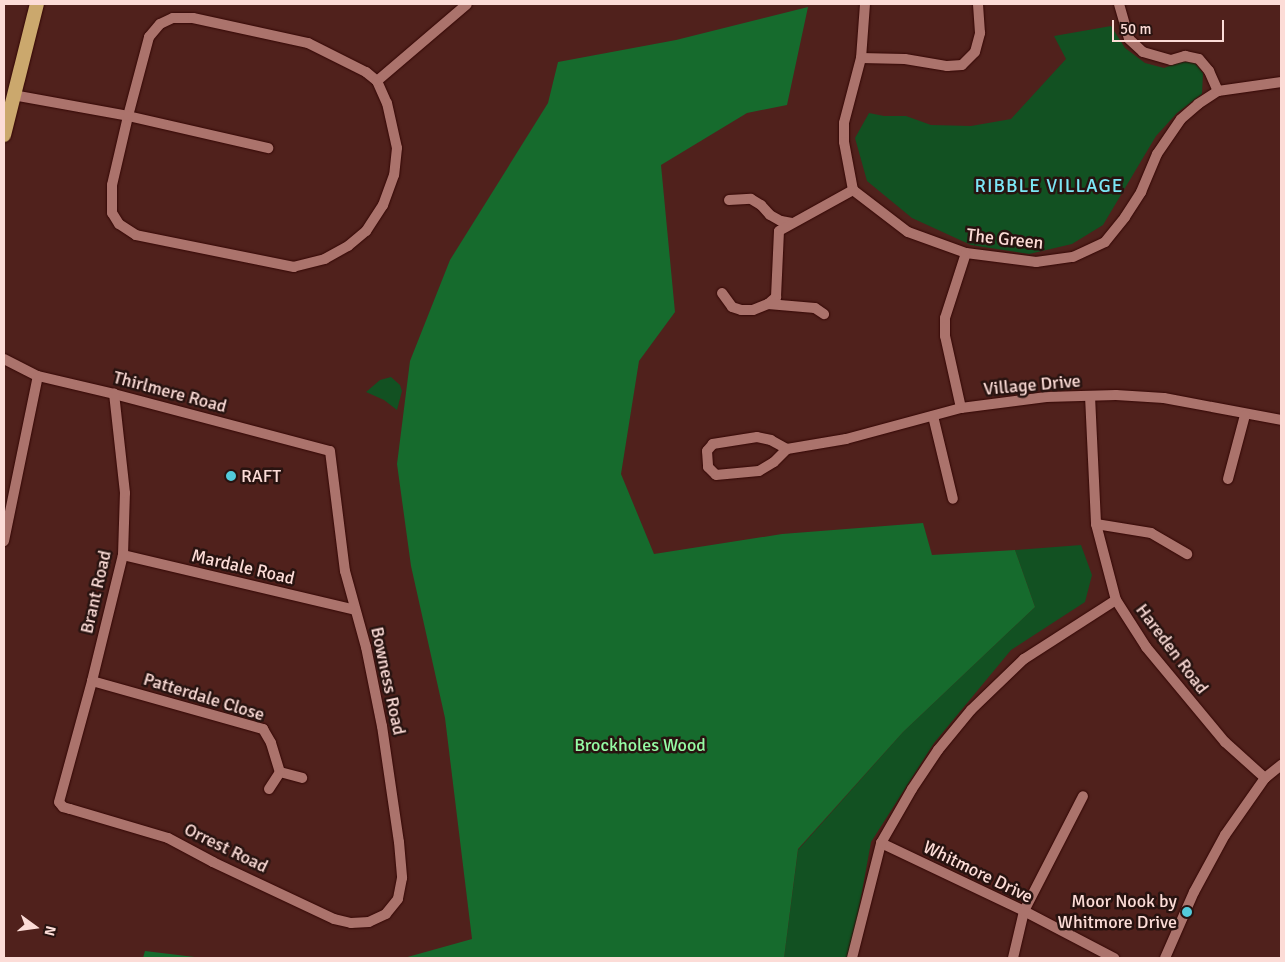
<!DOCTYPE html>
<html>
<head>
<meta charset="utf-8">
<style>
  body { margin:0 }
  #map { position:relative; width:1285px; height:962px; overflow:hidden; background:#50211c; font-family:Signika,sans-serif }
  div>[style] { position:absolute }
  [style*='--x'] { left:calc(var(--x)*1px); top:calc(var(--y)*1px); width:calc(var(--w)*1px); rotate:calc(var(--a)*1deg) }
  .green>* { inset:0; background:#125122 }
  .forest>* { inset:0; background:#166b2d }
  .roads { filter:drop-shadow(0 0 1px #340705) drop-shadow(0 0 1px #340705) }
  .minor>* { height:10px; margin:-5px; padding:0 5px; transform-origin:5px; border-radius:5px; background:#ab736c }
  .trunk>* { height:14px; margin:-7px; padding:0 7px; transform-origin:7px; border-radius:7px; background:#cba86d }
  .dots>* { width:14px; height:14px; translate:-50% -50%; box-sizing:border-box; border:2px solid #281310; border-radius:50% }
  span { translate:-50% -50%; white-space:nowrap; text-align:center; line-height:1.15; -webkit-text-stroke:5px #281310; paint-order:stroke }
  .street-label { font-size:18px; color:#fcdcd7 }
  .poi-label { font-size:18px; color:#fcdcd7 }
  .left { translate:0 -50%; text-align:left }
  .right { translate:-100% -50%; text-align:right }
  .park-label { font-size:18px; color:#95fca5 }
  .neighbourhood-label { font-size:19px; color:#7ce6f5; letter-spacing:1px }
  .frame { position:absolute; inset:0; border:5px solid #fcdcd7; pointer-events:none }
  .north { position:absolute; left:10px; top:902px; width:50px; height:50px; -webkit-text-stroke:4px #281310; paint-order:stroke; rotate:104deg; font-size:14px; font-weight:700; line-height:20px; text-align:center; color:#fcdcd7 }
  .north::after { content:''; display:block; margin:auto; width:18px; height:22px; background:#fcdcd7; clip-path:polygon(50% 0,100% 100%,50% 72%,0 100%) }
  .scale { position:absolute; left:1112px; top:20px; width:112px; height:22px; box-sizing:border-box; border:2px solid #fcdcd7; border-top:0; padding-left:6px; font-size:15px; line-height:18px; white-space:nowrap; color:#fcdcd7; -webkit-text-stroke:4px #281310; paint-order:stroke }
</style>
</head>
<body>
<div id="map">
  <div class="green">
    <div style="clip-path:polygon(1111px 26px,1125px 48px,1145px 63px,1164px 68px,1180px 62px,1194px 62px,1203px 73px,1202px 94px,1177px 113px,1156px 136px,1103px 225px,1072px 244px,1029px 254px,971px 245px,912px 218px,867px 181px,855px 138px,869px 113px,884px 116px,906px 116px,931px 125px,971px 126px,1011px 119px,1066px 59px,1054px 36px)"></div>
    <div style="clip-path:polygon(391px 377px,400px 385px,402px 391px,397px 410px,384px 400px,366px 392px,380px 380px)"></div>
    <div style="clip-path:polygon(1081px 545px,1092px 575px,1085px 602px,1011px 650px,934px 743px,871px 842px,850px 958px,784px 958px,798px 850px,903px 732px,1035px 607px,1015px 550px)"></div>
  </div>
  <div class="forest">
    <div style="clip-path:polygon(808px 7px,787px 105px,747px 113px,661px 165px,675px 312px,639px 361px,621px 474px,654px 554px,782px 534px,923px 523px,932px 555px,1015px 550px,1035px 607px,903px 732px,798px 849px,784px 958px,404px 958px,472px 939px,445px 718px,411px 566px,397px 464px,410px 361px,450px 260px,548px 103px,558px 62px,676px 40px)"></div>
    <div style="clip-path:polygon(145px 951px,203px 958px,143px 958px)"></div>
  </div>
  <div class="roads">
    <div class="minor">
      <div style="--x:865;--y:4;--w:54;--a:94.2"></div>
      <div style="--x:861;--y:58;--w:67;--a:104.7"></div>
      <div style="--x:844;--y:123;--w:19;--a:90"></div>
      <div style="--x:844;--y:142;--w:49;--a:79.4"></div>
      <div style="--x:853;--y:190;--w:69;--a:37.4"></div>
      <div style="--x:908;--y:232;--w:62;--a:19.9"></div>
      <div style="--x:966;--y:253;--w:71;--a:7.3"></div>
      <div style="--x:1036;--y:262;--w:37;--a:-8"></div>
      <div style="--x:1073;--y:257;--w:35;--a:-25"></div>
      <div style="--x:1105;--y:242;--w:32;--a:-51"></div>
      <div style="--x:1125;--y:217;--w:30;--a:-57"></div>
      <div style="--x:1141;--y:192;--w:41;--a:-67.2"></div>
      <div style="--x:1157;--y:154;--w:42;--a:-55.6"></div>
      <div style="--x:1181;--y:119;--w:23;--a:-41"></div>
      <div style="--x:1198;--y:104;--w:24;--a:-33"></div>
      <div style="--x:1218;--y:91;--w:64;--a:-8.1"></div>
      <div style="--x:1119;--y:4;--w:36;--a:74"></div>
      <div style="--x:1129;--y:39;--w:19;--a:43"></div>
      <div style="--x:1143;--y:52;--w:29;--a:16"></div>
      <div style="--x:1171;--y:60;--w:15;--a:-16"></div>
      <div style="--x:1185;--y:56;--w:14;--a:12"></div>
      <div style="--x:1199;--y:59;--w:16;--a:50"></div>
      <div style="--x:1209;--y:71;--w:22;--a:66"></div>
      <div style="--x:173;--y:18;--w:20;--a:0"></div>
      <div style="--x:193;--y:18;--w:118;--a:12.3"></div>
      <div style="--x:308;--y:43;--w:65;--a:26.6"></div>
      <div style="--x:366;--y:72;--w:14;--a:39"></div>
      <div style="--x:377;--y:81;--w:24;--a:66"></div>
      <div style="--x:387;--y:103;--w:46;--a:77.5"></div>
      <div style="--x:397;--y:148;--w:27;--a:96"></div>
      <div style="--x:394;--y:175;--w:32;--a:110"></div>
      <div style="--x:383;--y:205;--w:31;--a:123"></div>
      <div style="--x:366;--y:231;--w:23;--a:140"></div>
      <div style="--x:348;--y:246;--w:26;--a:151"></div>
      <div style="--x:325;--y:259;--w:32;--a:166"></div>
      <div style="--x:294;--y:267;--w:161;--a:-168.6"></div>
      <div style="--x:136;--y:235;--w:20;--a:-147"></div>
      <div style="--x:119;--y:224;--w:13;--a:-122"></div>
      <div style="--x:112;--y:213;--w:28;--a:-90"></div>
      <div style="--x:112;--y:185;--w:71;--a:-76.9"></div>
      <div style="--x:128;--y:116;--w:82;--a:-75.1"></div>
      <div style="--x:149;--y:37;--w:17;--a:-50"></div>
      <div style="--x:160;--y:24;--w:14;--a:-25"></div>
      <div style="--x:861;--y:58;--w:44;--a:1.3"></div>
      <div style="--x:905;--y:59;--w:43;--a:9.5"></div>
      <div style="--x:947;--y:66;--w:15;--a:-4"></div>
      <div style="--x:962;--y:65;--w:18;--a:-45"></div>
      <div style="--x:975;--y:52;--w:20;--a:-75"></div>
      <div style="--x:980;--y:33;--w:29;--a:-94"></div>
      <div style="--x:377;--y:81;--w:118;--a:-40.5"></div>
      <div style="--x:13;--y:95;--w:117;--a:10.3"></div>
      <div style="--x:128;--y:116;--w:144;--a:12.9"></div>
      <div style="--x:729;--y:200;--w:22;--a:-3"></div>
      <div style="--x:751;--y:199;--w:12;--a:31"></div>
      <div style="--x:761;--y:205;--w:13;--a:48"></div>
      <div style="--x:770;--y:215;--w:13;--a:29"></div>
      <div style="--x:781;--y:221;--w:11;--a:10"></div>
      <div style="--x:722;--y:293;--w:17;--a:54"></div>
      <div style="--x:732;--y:307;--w:9;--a:18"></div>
      <div style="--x:741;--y:310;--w:12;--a:0"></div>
      <div style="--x:753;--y:310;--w:16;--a:-22"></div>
      <div style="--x:768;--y:304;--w:11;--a:-41"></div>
      <div style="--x:776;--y:297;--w:66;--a:-87.4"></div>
      <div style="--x:779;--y:231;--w:85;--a:-29"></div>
      <div style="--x:768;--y:304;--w:47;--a:4.9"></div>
      <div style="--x:815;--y:308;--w:11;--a:34"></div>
      <div style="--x:4;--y:359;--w:38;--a:27"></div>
      <div style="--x:38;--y:376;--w:78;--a:13.3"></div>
      <div style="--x:114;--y:394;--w:223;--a:14.8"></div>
      <div style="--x:330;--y:451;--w:121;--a:82.9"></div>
      <div style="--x:345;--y:571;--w:79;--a:74.6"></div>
      <div style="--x:366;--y:647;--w:81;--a:78.6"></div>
      <div style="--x:382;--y:726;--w:117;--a:81.7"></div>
      <div style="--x:399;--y:842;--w:36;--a:85"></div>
      <div style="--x:402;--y:878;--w:21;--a:101"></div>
      <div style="--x:398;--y:899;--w:19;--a:129"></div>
      <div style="--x:386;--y:914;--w:19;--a:155"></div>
      <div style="--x:369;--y:922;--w:18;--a:177"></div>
      <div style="--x:351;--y:923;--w:17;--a:-167"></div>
      <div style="--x:334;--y:919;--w:134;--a:-154.8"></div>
      <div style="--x:213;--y:862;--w:51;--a:-151.9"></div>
      <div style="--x:168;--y:838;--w:102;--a:-163.5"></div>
      <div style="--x:70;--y:809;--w:7;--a:-164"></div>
      <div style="--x:63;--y:807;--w:6;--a:-129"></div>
      <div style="--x:59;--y:802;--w:125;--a:-74.7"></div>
      <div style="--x:92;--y:681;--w:130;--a:-76.2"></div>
      <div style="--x:123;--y:555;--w:62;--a:-88.2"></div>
      <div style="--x:125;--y:493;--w:100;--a:-96.3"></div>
      <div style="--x:1090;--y:396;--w:128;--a:87.3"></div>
      <div style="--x:1096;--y:524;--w:79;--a:75.3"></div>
      <div style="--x:1116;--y:600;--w:56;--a:57.4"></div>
      <div style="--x:1146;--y:647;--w:124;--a:50.3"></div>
      <div style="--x:1225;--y:742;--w:54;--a:42"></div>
      <div style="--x:961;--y:408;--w:74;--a:-102.5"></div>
      <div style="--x:945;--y:336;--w:18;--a:-90"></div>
      <div style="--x:945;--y:318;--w:68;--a:-72.1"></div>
      <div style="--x:933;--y:416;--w:85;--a:76.5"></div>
      <div style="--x:787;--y:449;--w:18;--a:-151"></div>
      <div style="--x:771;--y:440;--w:14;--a:-168"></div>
      <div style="--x:757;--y:437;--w:45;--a:171"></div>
      <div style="--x:713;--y:444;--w:9;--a:131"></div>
      <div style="--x:707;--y:451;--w:16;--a:86"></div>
      <div style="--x:708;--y:467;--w:11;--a:45"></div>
      <div style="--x:716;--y:475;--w:43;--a:-5.3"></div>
      <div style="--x:759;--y:471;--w:17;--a:-31"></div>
      <div style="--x:774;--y:462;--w:18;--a:-45"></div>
      <div style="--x:787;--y:449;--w:60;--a:-9.6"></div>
      <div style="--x:846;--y:439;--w:119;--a:-15.1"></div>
      <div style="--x:961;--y:408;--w:86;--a:-7.4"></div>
      <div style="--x:1046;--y:397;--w:70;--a:-1.6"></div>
      <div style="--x:1116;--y:395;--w:48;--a:3.6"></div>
      <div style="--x:1164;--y:398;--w:119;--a:10.6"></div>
      <div style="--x:1228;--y:479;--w:66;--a:-75.1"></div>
      <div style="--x:1096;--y:524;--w:56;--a:9.3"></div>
      <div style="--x:1151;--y:533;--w:42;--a:30.3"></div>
      <div style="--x:4;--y:541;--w:168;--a:-78.4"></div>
      <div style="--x:123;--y:555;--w:238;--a:13.3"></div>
      <div style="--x:92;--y:681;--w:178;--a:15.7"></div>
      <div style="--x:263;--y:729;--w:16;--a:60"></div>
      <div style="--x:271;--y:743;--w:30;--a:73"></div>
      <div style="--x:280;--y:772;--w:23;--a:15"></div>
      <div style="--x:269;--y:789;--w:20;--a:-57"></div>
      <div style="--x:881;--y:843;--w:158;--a:25.4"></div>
      <div style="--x:1024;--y:911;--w:102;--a:27.6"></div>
      <div style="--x:852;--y:958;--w:119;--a:-75.8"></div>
      <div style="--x:881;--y:843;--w:62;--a:-60.1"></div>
      <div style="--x:912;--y:789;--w:47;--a:-56.3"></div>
      <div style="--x:938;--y:750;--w:52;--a:-50.5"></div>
      <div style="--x:971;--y:710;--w:74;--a:-43.9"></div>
      <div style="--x:1024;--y:659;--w:109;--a:-32.7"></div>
      <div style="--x:1013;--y:958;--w:48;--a:-76.8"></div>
      <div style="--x:1024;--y:911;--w:129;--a:-62.8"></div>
      <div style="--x:1165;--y:958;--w:72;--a:-66.3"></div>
      <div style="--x:1194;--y:892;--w:65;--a:-61.5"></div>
      <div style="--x:1225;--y:835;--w:70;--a:-54.9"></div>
      <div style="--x:1265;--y:778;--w:21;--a:-39"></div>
    </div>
    <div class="trunk">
      <div style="--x:4;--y:135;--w:135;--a:-75.9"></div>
    </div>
  </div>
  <div class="dots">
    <div style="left:231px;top:476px;background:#53cbdb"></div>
    <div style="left:1187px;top:912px;background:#53cbdb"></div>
  </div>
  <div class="street-label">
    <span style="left:1005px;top:239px;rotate:6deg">The Green</span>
    <span style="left:1032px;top:385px;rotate:-5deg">Village Drive</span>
    <span style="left:170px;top:392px;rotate:15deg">Thirlmere Road</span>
    <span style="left:243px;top:567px;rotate:13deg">Mardale Road</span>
    <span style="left:96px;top:592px;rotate:-77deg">Brant Road</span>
    <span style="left:1172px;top:649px;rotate:53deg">Hareden Road</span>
    <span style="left:388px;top:681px;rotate:78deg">Bowness Road</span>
    <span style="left:204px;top:697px;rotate:17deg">Patterdale Close</span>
    <span style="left:226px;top:848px;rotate:26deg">Orrest Road</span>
    <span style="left:978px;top:872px;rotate:26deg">Whitmore Drive</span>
  </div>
  <div class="poi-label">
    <span class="left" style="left:241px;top:476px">RAFT</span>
    <span class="right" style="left:1177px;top:912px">Moor Nook by<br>Whitmore Drive</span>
  </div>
  <div class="park-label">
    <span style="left:640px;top:745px">Brockholes Wood</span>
  </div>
  <div class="neighbourhood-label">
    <span style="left:1049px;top:187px">RIBBLE VILLAGE</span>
  </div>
  <div class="frame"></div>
  <div class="north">N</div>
  <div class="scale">50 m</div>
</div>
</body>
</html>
